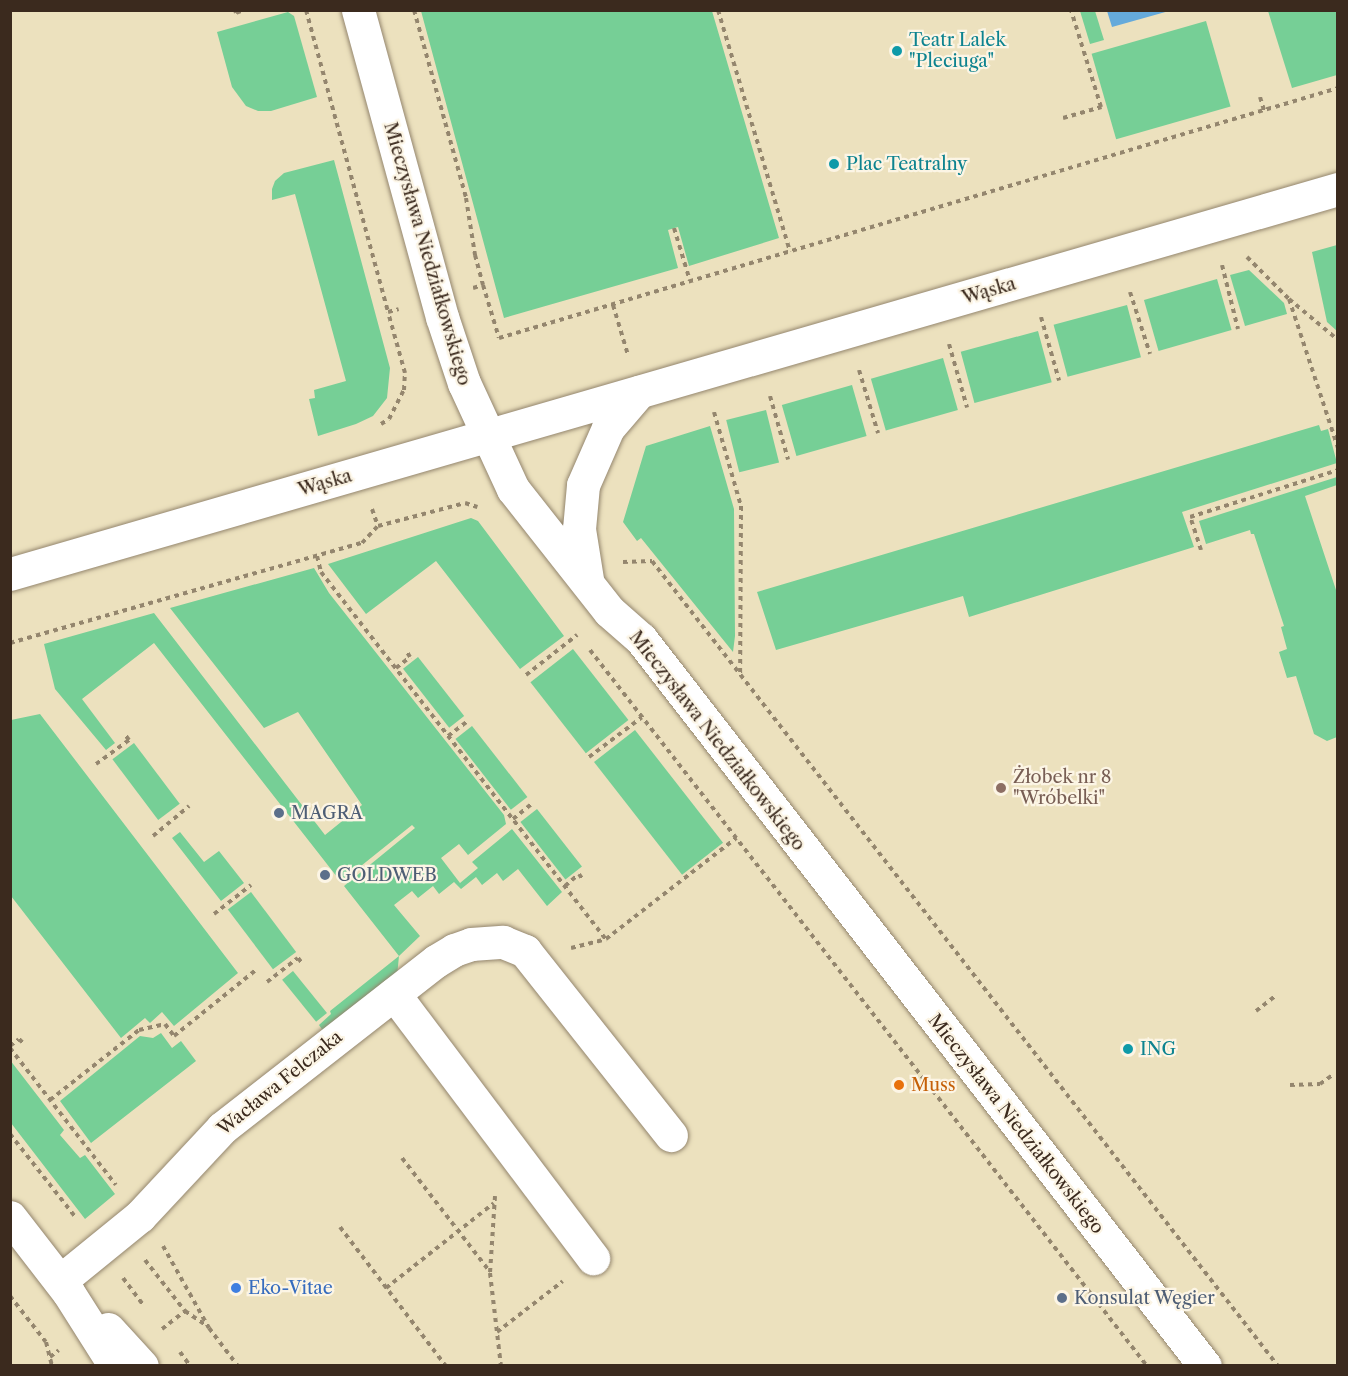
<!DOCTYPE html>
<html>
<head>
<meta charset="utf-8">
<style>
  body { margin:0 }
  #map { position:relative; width:1348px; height:1376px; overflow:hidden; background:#ece1be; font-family:"Libre Caslon Text",serif }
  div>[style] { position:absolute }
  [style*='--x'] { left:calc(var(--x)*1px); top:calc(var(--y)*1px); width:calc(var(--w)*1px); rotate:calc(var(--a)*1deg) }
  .green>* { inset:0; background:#76cf96; transform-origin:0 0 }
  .water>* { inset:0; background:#65aadb }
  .path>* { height:4px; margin-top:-2px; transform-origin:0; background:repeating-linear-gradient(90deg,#94866e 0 4.5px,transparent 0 9px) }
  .roads { filter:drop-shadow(0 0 2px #94866e) drop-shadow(0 0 2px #94866e) }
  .minor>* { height:33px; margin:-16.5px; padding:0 16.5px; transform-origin:16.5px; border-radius:16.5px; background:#fff }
  .dots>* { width:16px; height:16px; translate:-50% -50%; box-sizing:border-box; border:3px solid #fcf5e5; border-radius:50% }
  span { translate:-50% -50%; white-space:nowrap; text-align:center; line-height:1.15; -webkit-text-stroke:4.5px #fcf5e5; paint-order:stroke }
  .culture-label { font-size:18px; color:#0d838f }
  .left { translate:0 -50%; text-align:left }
  .street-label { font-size:18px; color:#3b2a1e }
  .education-label { font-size:18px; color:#785e54 }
  .service-label { font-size:18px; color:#4e5e75 }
  .food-label { font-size:18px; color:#c56008 }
  .shop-label { font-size:18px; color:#366cbe }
  .frame { position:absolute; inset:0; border:12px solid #3b2a1e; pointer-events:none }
</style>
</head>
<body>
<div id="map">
  <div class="green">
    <div style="clip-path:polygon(421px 11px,712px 11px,779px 238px,689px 266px,678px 227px,668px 230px,678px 268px,504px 318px)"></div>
    <div style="clip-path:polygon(1080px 11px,1095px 11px,1104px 40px,1090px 44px)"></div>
    <div style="clip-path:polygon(1268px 11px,1337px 11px,1337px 75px,1292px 88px)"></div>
    <div style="clip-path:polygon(288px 12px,294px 16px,317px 97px,271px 111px,258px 111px,246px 106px,232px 87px,217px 32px)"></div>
    <div style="left:1206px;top:21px;width:89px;height:119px;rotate:74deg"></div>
    <div style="clip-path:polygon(334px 160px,390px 368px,387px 398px,373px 416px,356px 424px,318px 436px,309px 399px,315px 398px,314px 390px,346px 381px,295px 194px,272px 200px,272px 189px,275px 181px,284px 173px)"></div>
    <div style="clip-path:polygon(1337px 245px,1338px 245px,1337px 331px,1327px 322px,1312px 252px)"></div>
    <div style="clip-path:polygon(1249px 270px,1284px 303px,1287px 314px,1245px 326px,1230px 275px)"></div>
    <div style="left:1217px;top:279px;width:53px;height:76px;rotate:74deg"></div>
    <div style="left:1127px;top:305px;width:54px;height:76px;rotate:75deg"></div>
    <div style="left:1038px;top:331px;width:53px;height:80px;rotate:75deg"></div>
    <div style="left:943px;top:358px;width:54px;height:75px;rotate:74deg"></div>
    <div style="left:852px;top:385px;width:53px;height:73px;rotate:74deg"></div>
    <div style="left:766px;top:410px;width:54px;height:41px;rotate:76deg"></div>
    <div style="clip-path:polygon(1319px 425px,1321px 431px,1328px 429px,1337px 463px,1182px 512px,1194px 547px,969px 617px,963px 596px,776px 650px,757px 592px)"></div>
    <div style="clip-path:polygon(710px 426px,734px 509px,735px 636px,733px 652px,641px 538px,637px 541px,623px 522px,646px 446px)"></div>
    <div style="clip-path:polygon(1337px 477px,1337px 485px,1305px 496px,1337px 593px,1337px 737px,1327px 741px,1314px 734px,1296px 676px,1287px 678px,1279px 652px,1287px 649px,1281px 627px,1284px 626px,1254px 534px,1251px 534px,1250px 530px,1206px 544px,1199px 521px)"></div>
    <div style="clip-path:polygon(471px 518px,478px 521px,564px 636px,520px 669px,436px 561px,366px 614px,328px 564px)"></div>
    <div style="clip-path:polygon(314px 568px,329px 593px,504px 815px,506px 824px,468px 855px,459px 844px,441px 858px,460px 883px,478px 868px,472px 862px,512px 829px,562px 892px,547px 906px,518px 869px,503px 881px,497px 873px,482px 885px,476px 877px,461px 889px,454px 882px,439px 894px,433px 886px,418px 898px,412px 891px,394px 905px,420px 936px,399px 956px,397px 976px,326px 1035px,319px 1025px,331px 1014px,330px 1011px,399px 956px,344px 886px,415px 828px,412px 825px,341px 882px,154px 643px,82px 699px,115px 743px,106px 750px,55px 689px,44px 644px,154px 613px,325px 835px,362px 805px,298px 712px,264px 728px,170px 608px)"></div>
    <div style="left:573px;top:649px;width:90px;height:54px;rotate:52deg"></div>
    <div style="left:418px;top:657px;width:75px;height:19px;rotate:52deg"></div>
    <div style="clip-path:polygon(40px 714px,238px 973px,174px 1026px,162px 1012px,150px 1023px,145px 1018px,121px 1038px,11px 896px,11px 720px)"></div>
    <div style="left:472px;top:726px;width:90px;height:21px;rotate:52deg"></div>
    <div style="left:635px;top:730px;width:143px;height:52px;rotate:52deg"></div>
    <div style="left:134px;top:743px;width:76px;height:27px;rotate:53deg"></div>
    <div style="left:537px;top:809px;width:73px;height:21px;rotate:52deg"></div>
    <div style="clip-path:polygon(180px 832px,204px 862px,219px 851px,244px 883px,221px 901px,172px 838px)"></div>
    <div style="left:251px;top:892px;width:75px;height:29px;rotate:53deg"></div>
    <div style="left:293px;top:971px;width:54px;height:14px;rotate:51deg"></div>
    <div style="clip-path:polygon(161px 1033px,172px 1048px,181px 1041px,196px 1061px,91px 1143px,60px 1101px,140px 1036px,153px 1038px)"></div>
    <div style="clip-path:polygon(10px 1060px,64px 1130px,60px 1135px,80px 1158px,85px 1155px,115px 1194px,85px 1219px,11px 1123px)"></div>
  </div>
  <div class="water">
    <div style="clip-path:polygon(1107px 11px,1107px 10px,1169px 11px,1112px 27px)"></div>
  </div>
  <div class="path">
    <div style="--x:235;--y:10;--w:3;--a:72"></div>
    <div style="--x:236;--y:13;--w:9;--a:-21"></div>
    <div style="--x:306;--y:10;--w:313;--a:74.8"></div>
    <div style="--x:414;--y:10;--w:195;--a:74.5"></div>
    <div style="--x:466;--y:198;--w:58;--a:81"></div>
    <div style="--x:475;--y:255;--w:31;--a:75"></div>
    <div style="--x:718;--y:10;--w:252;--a:73.4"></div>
    <div style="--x:1260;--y:97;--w:14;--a:73"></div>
    <div style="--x:1063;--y:118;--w:40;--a:-16"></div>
    <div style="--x:1101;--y:107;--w:102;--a:-107.2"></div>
    <div style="--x:674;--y:228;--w:55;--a:73.2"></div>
    <div style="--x:1247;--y:257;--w:59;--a:45"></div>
    <div style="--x:1289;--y:299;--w:64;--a:39.9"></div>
    <div style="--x:1222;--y:265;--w:66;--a:76"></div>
    <div style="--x:473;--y:288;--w:10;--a:-17"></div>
    <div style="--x:483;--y:285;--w:55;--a:73.2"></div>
    <div style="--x:499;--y:338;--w:875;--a:-16.59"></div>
    <div style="--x:1130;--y:292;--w:65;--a:72.1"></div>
    <div style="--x:1289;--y:299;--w:157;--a:71.8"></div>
    <div style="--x:613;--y:305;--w:52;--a:73.3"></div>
    <div style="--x:1041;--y:317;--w:66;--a:74.1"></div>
    <div style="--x:949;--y:344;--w:66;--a:74.1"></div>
    <div style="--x:859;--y:370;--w:66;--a:73.2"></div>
    <div style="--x:770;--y:396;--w:66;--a:74.1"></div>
    <div style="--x:714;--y:412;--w:98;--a:74"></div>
    <div style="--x:741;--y:506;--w:167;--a:90.3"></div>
    <div style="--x:381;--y:424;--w:9;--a:-32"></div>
    <div style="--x:389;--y:419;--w:33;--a:-63"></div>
    <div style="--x:404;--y:390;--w:17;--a:-87"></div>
    <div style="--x:405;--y:373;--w:63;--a:-105.6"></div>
    <div style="--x:388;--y:312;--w:11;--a:-15"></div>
    <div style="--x:372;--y:509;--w:18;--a:71"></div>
    <div style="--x:378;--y:526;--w:90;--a:-14.8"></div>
    <div style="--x:465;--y:503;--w:13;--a:18"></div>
    <div style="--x:1201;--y:550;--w:35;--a:-108"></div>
    <div style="--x:1190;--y:517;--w:155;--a:-17.6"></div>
    <div style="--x:317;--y:556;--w:16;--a:76"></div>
    <div style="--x:321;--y:572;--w:465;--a:52.2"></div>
    <div style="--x:623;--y:562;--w:29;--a:-2"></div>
    <div style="--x:652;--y:561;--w:1020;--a:52.13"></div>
    <div style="--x:10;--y:643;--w:366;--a:-15.9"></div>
    <div style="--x:362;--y:543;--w:23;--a:-47"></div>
    <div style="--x:590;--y:650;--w:907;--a:52.12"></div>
    <div style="--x:396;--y:668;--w:18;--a:-38"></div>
    <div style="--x:410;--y:657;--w:6;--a:-121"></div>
    <div style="--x:526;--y:675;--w:65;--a:-38.1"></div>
    <div style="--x:448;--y:736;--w:25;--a:-37"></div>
    <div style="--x:589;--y:757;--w:66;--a:-37"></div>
    <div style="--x:96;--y:764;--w:41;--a:-36"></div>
    <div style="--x:129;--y:740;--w:5;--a:-127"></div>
    <div style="--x:513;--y:819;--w:26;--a:-39"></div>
    <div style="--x:153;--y:836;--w:47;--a:-39.8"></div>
    <div style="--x:565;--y:886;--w:18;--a:-41"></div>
    <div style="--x:579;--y:874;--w:7;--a:56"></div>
    <div style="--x:214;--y:914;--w:47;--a:-38.1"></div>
    <div style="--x:571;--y:948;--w:36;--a:-14"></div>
    <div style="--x:606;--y:939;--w:165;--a:-37.8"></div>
    <div style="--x:267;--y:982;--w:39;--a:-38"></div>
    <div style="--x:298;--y:958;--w:6;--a:51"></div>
    <div style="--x:1256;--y:1011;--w:23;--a:-38"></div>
    <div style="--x:10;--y:1046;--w:11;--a:-38"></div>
    <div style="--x:19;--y:1039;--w:7;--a:45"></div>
    <div style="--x:10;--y:1048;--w:173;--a:52.3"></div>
    <div style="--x:1290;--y:1085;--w:30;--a:-2"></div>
    <div style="--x:1320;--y:1084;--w:17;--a:-36"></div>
    <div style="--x:50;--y:1100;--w:113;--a:-38.2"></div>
    <div style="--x:139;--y:1030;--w:27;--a:-13"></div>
    <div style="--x:165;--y:1024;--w:15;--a:53"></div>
    <div style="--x:174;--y:1036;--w:107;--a:-38.9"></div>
    <div style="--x:10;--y:1134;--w:107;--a:51.8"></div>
    <div style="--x:402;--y:1158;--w:144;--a:52.3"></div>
    <div style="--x:495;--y:1196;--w:77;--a:93.7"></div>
    <div style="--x:490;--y:1273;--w:94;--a:83.3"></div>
    <div style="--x:340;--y:1227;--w:175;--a:52.7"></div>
    <div style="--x:163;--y:1246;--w:94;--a:60.7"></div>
    <div style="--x:209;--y:1328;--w:48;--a:52.7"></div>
    <div style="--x:145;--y:1260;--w:65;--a:51.9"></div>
    <div style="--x:185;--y:1311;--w:27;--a:34"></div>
    <div style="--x:123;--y:1278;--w:35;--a:53"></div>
    <div style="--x:386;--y:1288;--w:137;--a:-38.2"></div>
    <div style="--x:10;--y:1296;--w:58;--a:52"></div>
    <div style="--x:46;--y:1342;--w:25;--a:76"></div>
    <div style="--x:162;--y:1329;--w:29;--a:-38"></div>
    <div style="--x:497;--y:1332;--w:83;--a:-37.7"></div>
    <div style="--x:180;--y:1352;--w:17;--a:54"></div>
    <div style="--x:50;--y:1357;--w:11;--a:-38"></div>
  </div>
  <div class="roads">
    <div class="minor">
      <div style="--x:358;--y:10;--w:318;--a:74.7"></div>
      <div style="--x:442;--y:317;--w:70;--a:71.6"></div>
      <div style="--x:464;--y:383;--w:117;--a:65.2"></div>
      <div style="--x:513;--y:489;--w:155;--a:51.8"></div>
      <div style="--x:609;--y:611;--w:43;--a:41.2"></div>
      <div style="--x:641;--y:639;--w:920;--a:52.2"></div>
      <div style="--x:10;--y:574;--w:1383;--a:-16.17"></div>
      <div style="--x:587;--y:579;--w:51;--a:-99.1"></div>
      <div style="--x:579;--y:529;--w:44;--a:-84.8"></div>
      <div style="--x:583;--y:485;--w:62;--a:-66.3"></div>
      <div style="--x:608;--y:428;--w:48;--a:-49.3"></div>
      <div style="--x:394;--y:994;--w:331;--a:53"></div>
      <div style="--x:10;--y:1217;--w:95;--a:52.3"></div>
      <div style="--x:68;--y:1292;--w:88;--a:57.6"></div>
      <div style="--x:60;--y:1281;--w:103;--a:-39.1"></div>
      <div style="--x:140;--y:1216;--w:120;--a:-47"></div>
      <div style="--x:222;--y:1128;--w:271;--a:-38"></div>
      <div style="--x:436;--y:961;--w:21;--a:-31"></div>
      <div style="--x:454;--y:950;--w:18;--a:-19"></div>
      <div style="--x:471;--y:944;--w:32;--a:-4"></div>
      <div style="--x:503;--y:942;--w:24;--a:22"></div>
      <div style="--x:525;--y:951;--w:235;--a:51.6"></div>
      <div style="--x:108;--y:1329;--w:50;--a:47.4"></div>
    </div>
  </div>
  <div class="dots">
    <div style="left:897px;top:51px;background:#0f9aa8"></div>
    <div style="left:834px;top:164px;background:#0f9aa8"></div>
    <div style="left:1001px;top:788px;background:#8d6e63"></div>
    <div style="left:279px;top:813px;background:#5c6f8a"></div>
    <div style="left:325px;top:875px;background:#5c6f8a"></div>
    <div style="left:1128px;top:1049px;background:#0f9aa8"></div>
    <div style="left:899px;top:1085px;background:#e8710a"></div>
    <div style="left:236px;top:1288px;background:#3f7fe0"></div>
    <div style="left:1062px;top:1298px;background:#5c6f8a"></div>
  </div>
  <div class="culture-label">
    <span class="left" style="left:909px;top:51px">Teatr Lalek<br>"Pleciuga"</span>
    <span class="left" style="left:846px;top:164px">Plac Teatralny</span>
    <span class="left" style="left:1140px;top:1049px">ING</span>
  </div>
  <div class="street-label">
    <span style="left:427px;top:254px;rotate:74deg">Mieczysława Niedziałkowskiego</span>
    <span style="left:989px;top:291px;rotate:-16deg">Wąska</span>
    <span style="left:325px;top:483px;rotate:-16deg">Wąska</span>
    <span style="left:717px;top:741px;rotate:52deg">Mieczysława Niedziałkowskiego</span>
    <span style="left:280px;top:1083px;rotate:-39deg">Wacława Felczaka</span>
    <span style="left:1016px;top:1124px;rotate:52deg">Mieczysława Niedziałkowskiego</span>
  </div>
  <div class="education-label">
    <span class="left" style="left:1013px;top:788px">Żłobek nr 8<br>"Wróbelki"</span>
  </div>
  <div class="service-label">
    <span class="left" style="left:291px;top:813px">MAGRA</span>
    <span class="left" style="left:337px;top:875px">GOLDWEB</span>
    <span class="left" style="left:1074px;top:1298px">Konsulat Węgier</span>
  </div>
  <div class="food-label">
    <span class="left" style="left:911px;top:1085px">Muss</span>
  </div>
  <div class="shop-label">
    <span class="left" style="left:248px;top:1288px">Eko-Vitae</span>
  </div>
  <div class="frame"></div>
</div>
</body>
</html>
